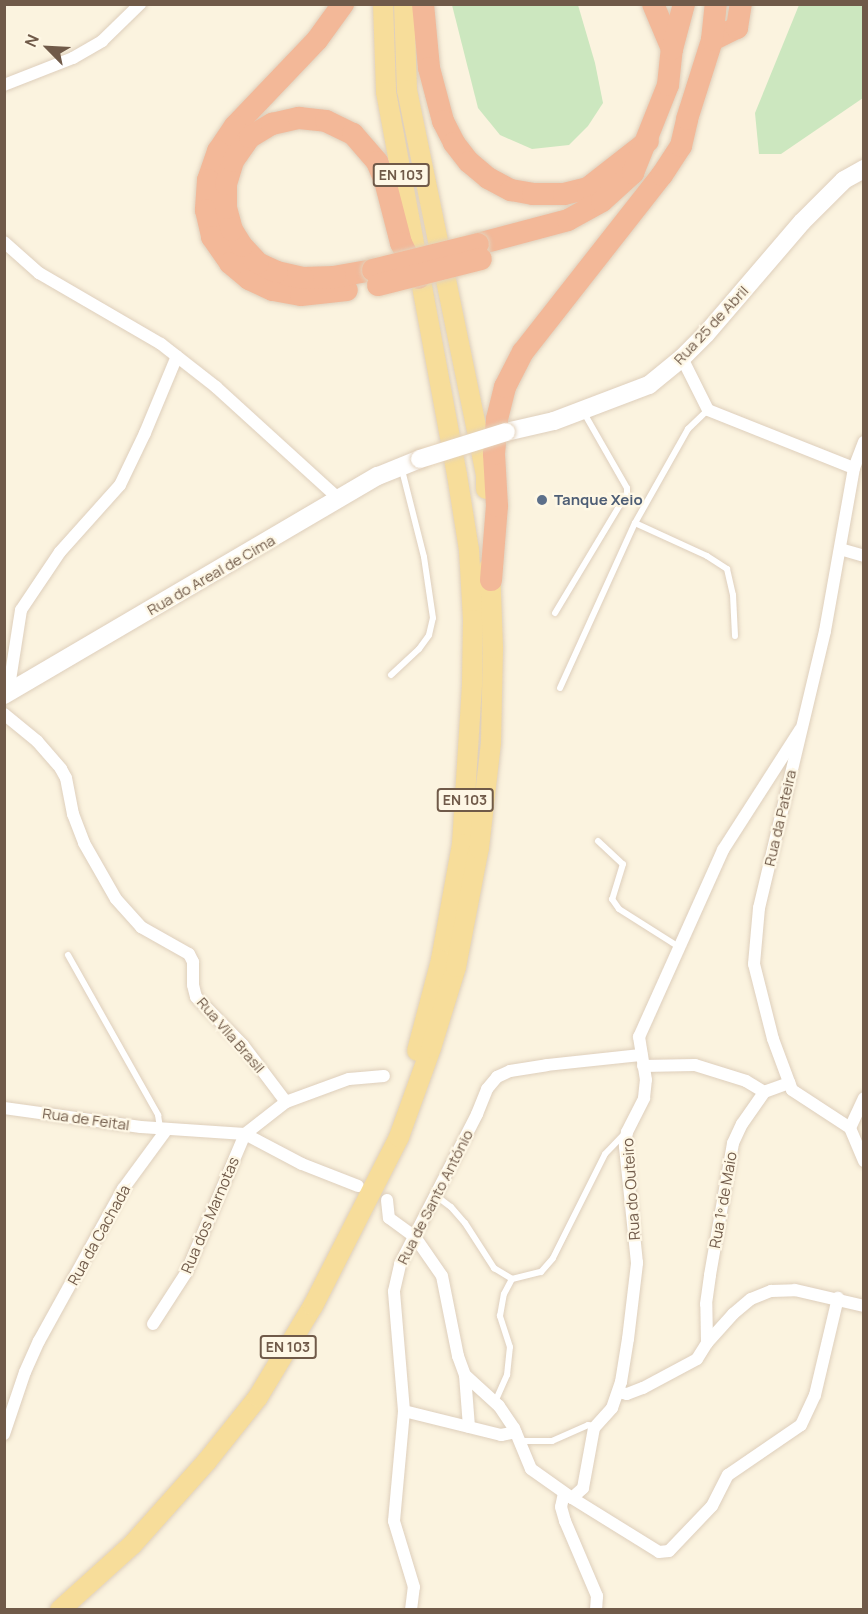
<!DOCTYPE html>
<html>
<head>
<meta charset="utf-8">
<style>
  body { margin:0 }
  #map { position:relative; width:868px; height:1614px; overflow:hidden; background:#fbf3df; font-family:Manrope,sans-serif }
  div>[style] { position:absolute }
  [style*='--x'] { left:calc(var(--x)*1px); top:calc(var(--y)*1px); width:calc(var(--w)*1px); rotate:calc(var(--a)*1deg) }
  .green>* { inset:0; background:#cce7bf }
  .roads { filter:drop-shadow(0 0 2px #decfbc) drop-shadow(0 0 2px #decfbc) }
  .lane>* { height:6px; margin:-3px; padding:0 3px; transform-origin:3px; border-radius:3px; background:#fff }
  .street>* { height:12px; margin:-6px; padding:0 6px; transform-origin:6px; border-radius:6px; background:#fff }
  .secondary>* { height:18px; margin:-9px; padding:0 9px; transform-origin:9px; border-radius:9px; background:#fff }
  .primary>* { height:20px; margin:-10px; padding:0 10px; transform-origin:10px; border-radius:10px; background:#f7dd9a }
  .highway>* { height:22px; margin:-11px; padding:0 11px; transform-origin:11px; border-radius:11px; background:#f3b898 }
  .bridges { filter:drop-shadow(0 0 2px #e3d1ba) drop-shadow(0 0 2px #e3d1ba) }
  .secondary-bridge>* { height:18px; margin:-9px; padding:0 9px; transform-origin:9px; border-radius:9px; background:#fff }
  .highway-bridge>* { height:22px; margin:-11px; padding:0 11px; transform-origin:11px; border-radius:11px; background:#f3b898 }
  .dots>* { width:16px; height:16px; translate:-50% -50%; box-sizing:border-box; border:3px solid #fef7e5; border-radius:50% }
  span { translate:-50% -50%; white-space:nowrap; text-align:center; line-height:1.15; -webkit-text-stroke:4.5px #fef7e5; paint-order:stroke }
  .shield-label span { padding:2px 4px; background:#fef7e5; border:2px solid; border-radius:4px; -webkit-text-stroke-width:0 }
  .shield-label { font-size:14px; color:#705a49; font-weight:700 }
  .street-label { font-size:15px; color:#705a49 }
  .service-label { font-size:15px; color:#4e5e75; font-weight:700 }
  .left { translate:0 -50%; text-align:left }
  .frame { position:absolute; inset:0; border:6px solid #705a49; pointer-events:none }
  .north { position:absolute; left:18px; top:18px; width:60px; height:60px; -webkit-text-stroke:4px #fef7e5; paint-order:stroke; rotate:294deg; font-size:16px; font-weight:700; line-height:24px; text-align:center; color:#705a49 }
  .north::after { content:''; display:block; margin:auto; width:21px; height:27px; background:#705a49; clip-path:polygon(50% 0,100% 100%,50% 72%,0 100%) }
</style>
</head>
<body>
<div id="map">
  <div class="green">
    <div style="clip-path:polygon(452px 5px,578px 5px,595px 63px,603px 103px,588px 126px,569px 145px,532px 149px,500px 135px,478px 108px)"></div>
    <div style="clip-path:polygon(799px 5px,863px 5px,863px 98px,781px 154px,759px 154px,755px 113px)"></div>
  </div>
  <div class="roads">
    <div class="lane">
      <div style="--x:635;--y:523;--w:79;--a:24.6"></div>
      <div style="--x:707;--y:556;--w:24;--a:33"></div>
      <div style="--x:727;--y:569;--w:27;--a:77"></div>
      <div style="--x:733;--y:595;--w:41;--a:87.2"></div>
      <div style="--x:555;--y:613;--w:140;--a:-59"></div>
      <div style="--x:627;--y:493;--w:5;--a:-90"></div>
      <div style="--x:627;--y:488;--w:86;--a:-119.8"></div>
      <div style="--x:391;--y:675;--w:38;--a:-43"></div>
      <div style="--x:419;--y:649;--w:17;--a:-54"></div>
      <div style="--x:429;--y:635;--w:17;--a:-77"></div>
      <div style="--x:433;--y:618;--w:62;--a:-98.4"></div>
      <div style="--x:424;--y:557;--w:90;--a:-104.2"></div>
      <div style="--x:560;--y:688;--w:181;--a:-65.6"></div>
      <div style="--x:635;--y:523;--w:108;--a:-60.6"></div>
      <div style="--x:688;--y:429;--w:28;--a:-44"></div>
      <div style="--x:598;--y:841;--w:34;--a:43"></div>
      <div style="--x:623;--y:864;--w:37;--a:107"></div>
      <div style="--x:612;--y:899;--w:12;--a:55"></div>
      <div style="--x:619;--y:909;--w:71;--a:32.3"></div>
      <div style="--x:68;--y:955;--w:184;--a:60.6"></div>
      <div style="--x:158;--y:1115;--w:13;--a:81"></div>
      <div style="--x:435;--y:1195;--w:20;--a:37"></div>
      <div style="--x:451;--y:1207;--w:21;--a:49"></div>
      <div style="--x:465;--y:1223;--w:54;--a:57.2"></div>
      <div style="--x:494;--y:1268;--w:21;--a:31"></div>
      <div style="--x:512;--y:1279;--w:30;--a:-14"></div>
      <div style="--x:541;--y:1272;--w:18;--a:-49"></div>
      <div style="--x:553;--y:1258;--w:116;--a:-63.4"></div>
      <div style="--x:605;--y:1154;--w:30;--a:-46"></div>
      <div style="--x:495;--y:1402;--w:30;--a:-66"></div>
      <div style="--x:507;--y:1375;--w:28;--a:-84"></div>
      <div style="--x:510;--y:1347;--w:33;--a:-108"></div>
      <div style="--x:500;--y:1316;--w:22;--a:-80"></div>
      <div style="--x:504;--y:1294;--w:17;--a:-62"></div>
      <div style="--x:520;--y:1441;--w:32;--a:0"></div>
      <div style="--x:552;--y:1441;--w:39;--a:-24"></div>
      <div style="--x:588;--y:1425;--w:7;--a:8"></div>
    </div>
    <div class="street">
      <div style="--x:4;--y:85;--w:74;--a:-21.4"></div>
      <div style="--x:73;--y:58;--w:34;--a:-30"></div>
      <div style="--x:102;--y:41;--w:53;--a:-44.2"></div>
      <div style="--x:4;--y:242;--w:47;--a:41.5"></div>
      <div style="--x:39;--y:273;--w:141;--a:30.2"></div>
      <div style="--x:161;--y:344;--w:70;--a:38"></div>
      <div style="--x:216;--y:387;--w:168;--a:42.3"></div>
      <div style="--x:682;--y:358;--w:58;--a:63.4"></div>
      <div style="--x:708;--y:410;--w:157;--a:21.7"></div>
      <div style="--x:864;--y:442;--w:28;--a:111"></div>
      <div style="--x:854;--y:468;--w:166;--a:100.1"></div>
      <div style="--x:825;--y:631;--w:285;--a:103.4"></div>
      <div style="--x:759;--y:908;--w:56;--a:95.1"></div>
      <div style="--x:754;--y:964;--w:77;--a:75.8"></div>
      <div style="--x:773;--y:1039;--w:54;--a:69.6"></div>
      <div style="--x:792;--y:1090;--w:69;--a:33.2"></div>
      <div style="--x:850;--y:1128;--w:36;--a:67"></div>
      <div style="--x:840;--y:549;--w:25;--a:16"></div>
      <div style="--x:8;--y:693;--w:84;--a:-81.1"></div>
      <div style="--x:21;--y:610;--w:70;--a:-56.1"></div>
      <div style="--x:60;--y:552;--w:90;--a:-48.2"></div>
      <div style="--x:120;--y:485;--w:58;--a:-64.3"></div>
      <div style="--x:145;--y:433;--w:83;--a:-67.4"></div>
      <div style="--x:4;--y:714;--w:43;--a:39.3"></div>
      <div style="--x:37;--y:741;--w:37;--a:49"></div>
      <div style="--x:61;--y:769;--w:10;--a:61"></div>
      <div style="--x:66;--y:778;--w:37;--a:79"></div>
      <div style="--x:73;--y:814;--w:31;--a:69"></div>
      <div style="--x:84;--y:843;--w:64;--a:60.3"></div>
      <div style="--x:116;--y:899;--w:38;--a:48"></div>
      <div style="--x:141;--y:927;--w:55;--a:29.4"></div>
      <div style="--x:189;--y:954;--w:9;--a:63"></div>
      <div style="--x:193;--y:962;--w:23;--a:90"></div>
      <div style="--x:193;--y:985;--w:12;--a:76"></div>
      <div style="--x:196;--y:997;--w:67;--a:45.6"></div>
      <div style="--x:243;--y:1045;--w:71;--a:53"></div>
      <div style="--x:643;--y:1066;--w:52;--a:-1.1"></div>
      <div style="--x:695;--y:1065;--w:53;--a:17.4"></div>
      <div style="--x:746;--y:1081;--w:21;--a:31"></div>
      <div style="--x:4;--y:1108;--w:138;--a:7.9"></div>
      <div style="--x:141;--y:1127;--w:104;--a:3.9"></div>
      <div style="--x:245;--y:1134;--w:64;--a:27.8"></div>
      <div style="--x:302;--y:1164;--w:60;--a:21.4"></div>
      <div style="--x:850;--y:1128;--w:33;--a:-65"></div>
      <div style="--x:387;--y:1200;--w:18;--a:84"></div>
      <div style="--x:389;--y:1218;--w:32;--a:36"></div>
      <div style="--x:415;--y:1237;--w:47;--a:55.3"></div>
      <div style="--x:442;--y:1276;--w:82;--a:78.7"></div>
      <div style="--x:458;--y:1356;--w:20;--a:70"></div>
      <div style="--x:465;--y:1375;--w:46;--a:42.4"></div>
      <div style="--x:499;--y:1406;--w:27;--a:56"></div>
      <div style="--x:514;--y:1428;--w:44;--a:67.5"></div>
      <div style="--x:531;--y:1469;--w:50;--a:35.3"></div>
      <div style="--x:572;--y:1498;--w:102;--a:31.8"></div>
      <div style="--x:659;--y:1552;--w:10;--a:-6"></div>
      <div style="--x:669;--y:1551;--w:62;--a:-46.3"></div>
      <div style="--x:712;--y:1506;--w:35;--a:-63"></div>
      <div style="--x:728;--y:1475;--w:88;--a:-34.4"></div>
      <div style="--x:801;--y:1425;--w:33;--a:-65"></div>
      <div style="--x:815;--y:1395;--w:100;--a:-76.7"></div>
      <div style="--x:153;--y:1324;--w:61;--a:-57.1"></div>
      <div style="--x:186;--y:1273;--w:151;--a:-67"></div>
      <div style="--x:245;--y:1134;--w:52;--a:-38"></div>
      <div style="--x:286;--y:1102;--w:67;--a:-20.1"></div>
      <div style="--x:349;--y:1079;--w:35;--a:-5"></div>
      <div style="--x:707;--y:1343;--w:39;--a:-91"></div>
      <div style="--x:706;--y:1304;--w:29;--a:-82"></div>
      <div style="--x:710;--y:1275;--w:134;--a:-80.1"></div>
      <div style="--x:733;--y:1143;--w:21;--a:-65"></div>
      <div style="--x:742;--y:1124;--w:39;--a:-55"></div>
      <div style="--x:764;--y:1092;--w:27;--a:-20"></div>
      <div style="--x:465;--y:1375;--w:52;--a:85.6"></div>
      <div style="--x:618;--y:1392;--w:9;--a:13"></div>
      <div style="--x:627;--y:1394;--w:17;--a:-21"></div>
      <div style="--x:643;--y:1388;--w:61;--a:-28.2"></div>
      <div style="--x:697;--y:1359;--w:19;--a:-58"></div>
      <div style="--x:707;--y:1343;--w:39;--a:-48"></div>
      <div style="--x:733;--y:1314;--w:23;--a:-40"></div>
      <div style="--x:751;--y:1299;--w:22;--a:-22"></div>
      <div style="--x:771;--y:1291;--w:24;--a:-2"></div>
      <div style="--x:795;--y:1290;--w:71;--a:13.1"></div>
      <div style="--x:404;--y:1411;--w:100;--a:13.9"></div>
      <div style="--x:501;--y:1435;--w:15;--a:-11"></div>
      <div style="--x:4;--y:1434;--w:65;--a:-71.3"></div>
      <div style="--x:25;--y:1372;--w:34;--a:-66"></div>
      <div style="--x:39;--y:1341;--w:174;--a:-61.1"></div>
      <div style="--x:123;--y:1189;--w:74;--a:-53.7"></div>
      <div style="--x:564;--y:1493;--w:14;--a:102"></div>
      <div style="--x:561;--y:1507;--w:15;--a:74"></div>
      <div style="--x:565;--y:1521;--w:82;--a:66.9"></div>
      <div style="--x:597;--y:1596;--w:14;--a:94"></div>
      <div style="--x:572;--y:1498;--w:15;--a:-42"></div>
      <div style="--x:583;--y:1488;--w:61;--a:-79.6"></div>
      <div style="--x:594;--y:1428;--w:27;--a:-48"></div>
      <div style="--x:612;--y:1408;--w:28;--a:-71"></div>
      <div style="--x:621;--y:1382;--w:44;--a:-80.8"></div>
      <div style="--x:628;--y:1339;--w:77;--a:-83.2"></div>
      <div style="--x:637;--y:1263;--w:118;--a:-95.9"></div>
      <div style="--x:625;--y:1146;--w:14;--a:-82"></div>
      <div style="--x:627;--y:1132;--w:38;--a:-63"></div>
      <div style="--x:644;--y:1098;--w:18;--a:-84"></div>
      <div style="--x:646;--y:1080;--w:44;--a:-99.2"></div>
      <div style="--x:639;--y:1037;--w:205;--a:-65.8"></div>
      <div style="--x:723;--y:850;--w:143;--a:-57.3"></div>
      <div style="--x:411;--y:1610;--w:23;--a:-83"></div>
      <div style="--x:414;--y:1587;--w:69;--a:-106.9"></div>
      <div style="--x:394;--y:1521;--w:110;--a:-84.8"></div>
      <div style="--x:404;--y:1411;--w:120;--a:-94.8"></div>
      <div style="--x:394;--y:1291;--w:28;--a:-77"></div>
      <div style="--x:400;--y:1264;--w:169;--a:-62.8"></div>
      <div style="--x:477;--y:1114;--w:27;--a:-68"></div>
      <div style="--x:487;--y:1089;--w:16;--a:-50"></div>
      <div style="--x:497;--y:1077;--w:14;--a:-25"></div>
      <div style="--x:510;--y:1071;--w:37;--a:-9"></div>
      <div style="--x:547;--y:1065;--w:95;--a:-6.1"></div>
    </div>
    <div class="secondary">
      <div style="--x:506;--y:432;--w:49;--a:-12.9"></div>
      <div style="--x:554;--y:421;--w:102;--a:-20.8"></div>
      <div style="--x:649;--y:385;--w:43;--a:-39.3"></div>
      <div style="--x:682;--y:358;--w:34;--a:-45"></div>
      <div style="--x:706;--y:334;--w:148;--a:-49.4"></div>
      <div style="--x:802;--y:222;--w:59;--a:-45"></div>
      <div style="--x:844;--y:180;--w:23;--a:-29"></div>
      <div style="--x:4;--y:695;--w:433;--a:-30.4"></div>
      <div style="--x:378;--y:476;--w:45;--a:-22"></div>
    </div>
    <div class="primary">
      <div style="--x:383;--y:4;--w:88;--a:88"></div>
      <div style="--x:386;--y:92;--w:390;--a:79.5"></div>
      <div style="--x:457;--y:475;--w:76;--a:80.9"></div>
      <div style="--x:469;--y:550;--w:70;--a:86.7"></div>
      <div style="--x:473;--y:620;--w:65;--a:90.9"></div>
      <div style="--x:472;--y:685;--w:159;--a:93.6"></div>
      <div style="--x:462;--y:844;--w:118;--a:100.3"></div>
      <div style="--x:441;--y:960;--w:94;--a:104.8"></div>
      <div style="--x:404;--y:4;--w:86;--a:88"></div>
      <div style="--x:407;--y:90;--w:392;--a:78.4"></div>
      <div style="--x:486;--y:474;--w:15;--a:90"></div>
      <div style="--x:60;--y:1610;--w:97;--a:-42.1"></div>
      <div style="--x:132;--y:1545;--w:113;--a:-48.2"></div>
      <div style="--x:207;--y:1461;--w:82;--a:-51.4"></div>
      <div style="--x:258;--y:1397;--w:106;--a:-58.9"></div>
      <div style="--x:313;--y:1306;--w:190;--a:-63"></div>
      <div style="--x:399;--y:1137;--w:95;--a:-70.2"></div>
      <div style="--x:431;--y:1048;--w:85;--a:-72.8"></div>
      <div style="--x:456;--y:967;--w:121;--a:-79.1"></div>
      <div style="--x:479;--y:848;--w:107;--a:-83.5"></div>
      <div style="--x:491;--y:742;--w:94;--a:-88.8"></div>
      <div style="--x:493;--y:648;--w:82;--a:-92.1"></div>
    </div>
    <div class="highway">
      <div style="--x:343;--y:4;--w:44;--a:125.8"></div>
      <div style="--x:317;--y:40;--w:119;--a:133.6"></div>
      <div style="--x:235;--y:126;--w:30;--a:124"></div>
      <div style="--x:218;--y:151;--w:31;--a:109"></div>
      <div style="--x:208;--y:180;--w:30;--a:94"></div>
      <div style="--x:206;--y:210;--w:28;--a:77"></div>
      <div style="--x:212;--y:237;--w:32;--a:55"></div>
      <div style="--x:230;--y:263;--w:25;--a:40"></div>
      <div style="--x:249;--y:279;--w:26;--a:25"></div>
      <div style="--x:273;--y:290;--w:28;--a:10"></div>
      <div style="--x:301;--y:295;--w:46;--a:-6.2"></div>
      <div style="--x:423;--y:4;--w:64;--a:84.6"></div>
      <div style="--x:429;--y:68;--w:55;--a:75.2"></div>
      <div style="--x:443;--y:121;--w:25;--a:63"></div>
      <div style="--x:454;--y:143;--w:24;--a:52"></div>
      <div style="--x:469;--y:162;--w:25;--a:40"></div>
      <div style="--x:488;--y:178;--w:26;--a:28"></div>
      <div style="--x:511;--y:190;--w:22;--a:10"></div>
      <div style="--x:533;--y:194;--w:31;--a:0"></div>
      <div style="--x:564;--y:194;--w:25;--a:-14"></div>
      <div style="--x:588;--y:188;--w:76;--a:-38.1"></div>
      <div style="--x:653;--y:4;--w:49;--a:67.1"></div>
      <div style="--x:712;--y:40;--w:28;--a:-26"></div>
      <div style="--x:737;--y:28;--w:24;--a:-81"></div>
      <div style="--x:478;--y:244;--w:93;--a:-14.9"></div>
      <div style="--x:568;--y:220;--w:39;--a:-29"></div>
      <div style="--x:602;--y:201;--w:42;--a:-42.1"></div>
      <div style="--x:633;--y:173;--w:95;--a:-68.3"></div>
      <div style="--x:668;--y:85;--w:36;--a:-84"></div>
      <div style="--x:672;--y:49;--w:47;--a:-75.1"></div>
      <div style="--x:373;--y:270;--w:39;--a:170"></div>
      <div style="--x:335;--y:277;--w:32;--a:178"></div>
      <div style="--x:303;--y:278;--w:27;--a:-167"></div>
      <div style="--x:277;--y:272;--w:21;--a:-155"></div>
      <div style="--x:258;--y:263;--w:23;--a:-133"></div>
      <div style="--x:242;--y:246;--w:19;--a:-122"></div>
      <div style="--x:232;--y:230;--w:23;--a:-105"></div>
      <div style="--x:226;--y:208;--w:24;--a:-90"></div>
      <div style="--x:226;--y:184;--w:24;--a:-73"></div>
      <div style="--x:233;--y:161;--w:29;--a:-55"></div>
      <div style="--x:250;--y:137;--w:26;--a:-31"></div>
      <div style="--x:272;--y:124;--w:28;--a:-13"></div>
      <div style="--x:299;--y:118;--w:27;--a:6"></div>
      <div style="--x:326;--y:121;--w:30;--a:26"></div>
      <div style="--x:353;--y:134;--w:37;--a:49"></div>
      <div style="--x:377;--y:162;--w:21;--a:67"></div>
      <div style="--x:385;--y:181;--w:64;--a:75.5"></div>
      <div style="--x:401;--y:243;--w:39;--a:63"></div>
      <div style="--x:491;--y:580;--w:74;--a:-85.4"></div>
      <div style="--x:497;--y:506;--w:52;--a:-93.3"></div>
      <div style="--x:494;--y:454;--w:35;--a:-85"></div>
      <div style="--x:497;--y:419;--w:33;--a:-76"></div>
      <div style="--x:505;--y:387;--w:39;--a:-63"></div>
      <div style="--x:523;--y:352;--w:225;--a:-51.9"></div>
      <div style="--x:662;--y:175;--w:35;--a:-57"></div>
      <div style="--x:681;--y:146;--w:28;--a:-77"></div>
      <div style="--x:687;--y:119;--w:83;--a:-72.4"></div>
      <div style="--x:712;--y:40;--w:36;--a:-84"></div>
    </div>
  </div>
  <div class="bridges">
    <div class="secondary-bridge">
      <div style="--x:420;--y:459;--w:90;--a:-17.4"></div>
    </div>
    <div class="highway-bridge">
      <div style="--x:373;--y:270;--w:108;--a:-13.9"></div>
      <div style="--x:378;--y:285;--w:106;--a:-14.2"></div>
    </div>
  </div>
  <div class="dots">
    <div style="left:542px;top:500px;background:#5c6f8a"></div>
  </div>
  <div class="shield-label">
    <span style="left:401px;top:175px">EN 103</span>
    <span style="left:465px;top:800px">EN 103</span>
    <span style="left:288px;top:1347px">EN 103</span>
  </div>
  <div class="street-label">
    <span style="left:711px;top:325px;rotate:-47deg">Rua 25 de Abril</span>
    <span style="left:211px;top:575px;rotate:-30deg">Rua do Areal de Cima</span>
    <span style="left:780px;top:818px;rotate:-77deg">Rua da Pateira</span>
    <span style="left:231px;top:1035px;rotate:49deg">Rua Vila Brasil</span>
    <span style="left:86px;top:1119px;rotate:8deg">Rua de Feital</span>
    <span style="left:631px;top:1189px;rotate:-94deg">Rua do Outeiro</span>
    <span style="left:435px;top:1197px;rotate:-63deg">Rua de Santo António</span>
    <span style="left:723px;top:1200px;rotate:-80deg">Rua 1º de Maio</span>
    <span style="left:210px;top:1215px;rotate:-67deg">Rua dos Marnotas</span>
    <span style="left:99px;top:1235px;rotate:-61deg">Rua da Cachada</span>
  </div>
  <div class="service-label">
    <span class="left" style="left:554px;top:500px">Tanque Xeio</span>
  </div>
  <div class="frame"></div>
  <div class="north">N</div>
</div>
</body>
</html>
